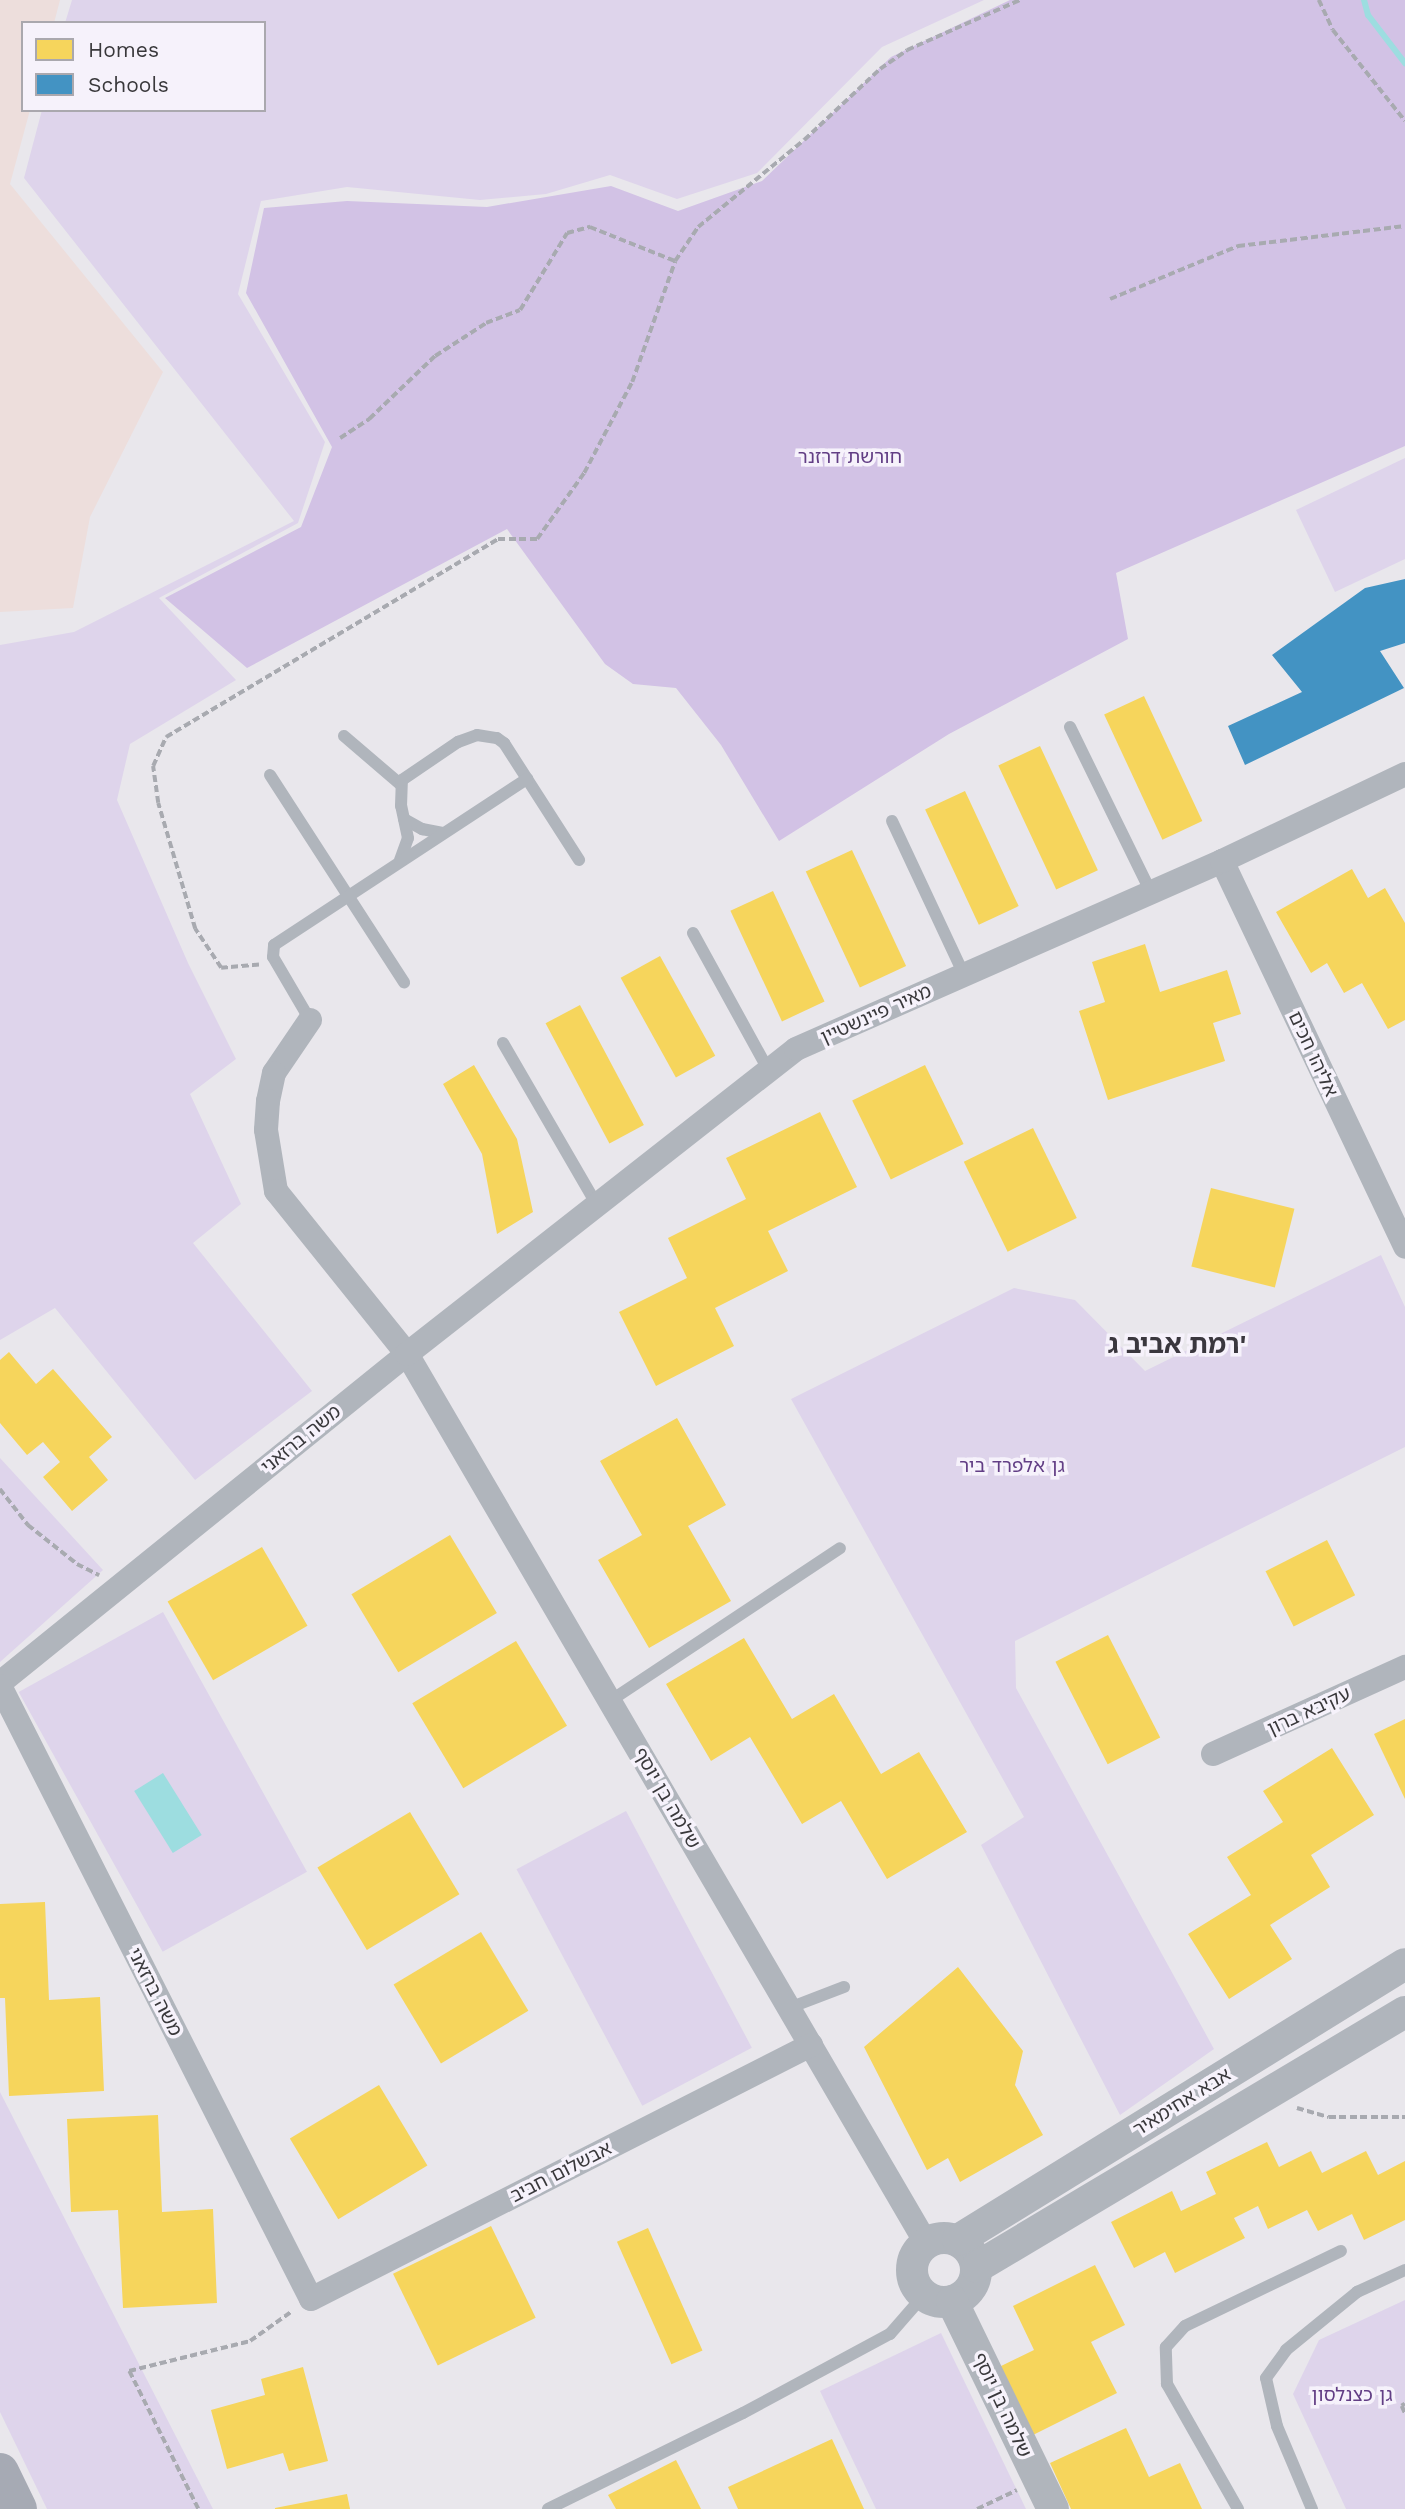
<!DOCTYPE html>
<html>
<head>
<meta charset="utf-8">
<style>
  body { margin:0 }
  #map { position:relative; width:1405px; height:2509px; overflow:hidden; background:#e9e7ec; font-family:"Work Sans","Noto Sans Hebrew",sans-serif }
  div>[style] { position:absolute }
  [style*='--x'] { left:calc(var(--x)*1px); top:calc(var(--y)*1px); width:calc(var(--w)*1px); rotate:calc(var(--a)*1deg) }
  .industrial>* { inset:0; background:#eddedc }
  .green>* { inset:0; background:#ded4eb; transform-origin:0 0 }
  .forest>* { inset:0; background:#d2c2e5 }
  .water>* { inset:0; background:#9ddde0; transform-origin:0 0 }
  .homes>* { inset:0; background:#f6d55c; transform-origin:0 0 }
  .schools>* { inset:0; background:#4393c3 }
  .stream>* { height:6px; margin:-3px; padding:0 3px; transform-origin:3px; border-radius:3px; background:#9ddde0 }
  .path>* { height:3.5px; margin-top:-1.75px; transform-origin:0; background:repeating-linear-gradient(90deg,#a8aab0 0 7px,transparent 0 10.5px) }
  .service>* { height:12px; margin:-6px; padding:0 6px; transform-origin:6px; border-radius:6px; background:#b0b5bc }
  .minor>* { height:24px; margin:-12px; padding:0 12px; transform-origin:12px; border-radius:12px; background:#b0b5bc }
  .tertiary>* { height:32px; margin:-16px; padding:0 16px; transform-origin:16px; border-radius:16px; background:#b0b5bc }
  .tertiary>.ring { margin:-16px; padding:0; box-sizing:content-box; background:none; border:32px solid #b0b5bc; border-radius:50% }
  .trunk>* { height:38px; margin:-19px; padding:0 19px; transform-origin:19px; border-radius:19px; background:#a6aab4 }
  span { translate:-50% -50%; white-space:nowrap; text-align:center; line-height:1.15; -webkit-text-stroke:7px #f6f2fb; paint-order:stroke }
  .park-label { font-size:19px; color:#623e85 }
  .street-label { font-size:19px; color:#39383b }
  .district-label { font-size:26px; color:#3a373e; font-weight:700 }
  .legend { position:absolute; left:21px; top:21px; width:245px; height:91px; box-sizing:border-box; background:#f6f2fb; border:2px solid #aaa8ae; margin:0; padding:9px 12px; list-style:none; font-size:21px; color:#39383b }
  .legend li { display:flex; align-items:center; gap:14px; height:35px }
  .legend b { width:35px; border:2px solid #aaa8ae }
</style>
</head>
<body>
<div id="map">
  <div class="industrial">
    <div style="clip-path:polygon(0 0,60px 0,54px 23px,23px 23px,23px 110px,30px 110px,10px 184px,163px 372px,90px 517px,73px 608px,0 612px)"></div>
  </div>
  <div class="green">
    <div style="clip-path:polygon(72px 0,984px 0,882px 47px,757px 173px,677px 199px,610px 175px,546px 194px,480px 200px,347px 187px,261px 201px,238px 294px,325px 442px,298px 523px,159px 598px,236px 680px,130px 744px,117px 800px,188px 963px,236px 1059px,190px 1094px,241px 1204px,193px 1243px,312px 1391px,195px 1480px,55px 1308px,0 1340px,0 645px,74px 632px,294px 521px,24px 178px,42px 110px,264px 110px,264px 23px,65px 23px)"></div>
    <div style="clip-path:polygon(1405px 458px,1405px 559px,1335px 592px,1296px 510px)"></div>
    <div style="clip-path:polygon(1381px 1255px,1405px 1307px,1405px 1447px,1015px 1641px,1016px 1688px,1214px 2049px,1120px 2115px,981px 1845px,1024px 1817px,791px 1399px,1014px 1288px,1075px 1300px,1145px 1371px)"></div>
    <div style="clip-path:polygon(0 1458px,103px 1570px,0 1662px)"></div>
    <div style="left:163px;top:1612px;width:297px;height:165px;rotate:61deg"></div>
    <div style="left:626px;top:1811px;width:268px;height:124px;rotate:62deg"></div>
    <div style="clip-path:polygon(0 2092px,213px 2509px,47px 2509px,0 2412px)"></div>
    <div style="clip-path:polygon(1405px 2300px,1405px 2509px,1346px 2509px,1293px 2394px,1319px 2340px)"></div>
    <div style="clip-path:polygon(941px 2333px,1026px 2509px,876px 2509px,820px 2391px)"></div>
  </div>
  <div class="forest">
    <div style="clip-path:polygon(1010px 0,1405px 0,1405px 446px,1116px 573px,1128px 639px,949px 734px,779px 841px,721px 745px,676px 688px,633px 684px,605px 664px,507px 529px,247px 668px,165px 598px,301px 527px,332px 447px,246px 293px,264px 208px,347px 201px,487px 207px,611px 186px,678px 211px,762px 181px,891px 57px)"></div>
  </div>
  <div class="water">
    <div style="left:163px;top:1773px;width:73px;height:34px;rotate:58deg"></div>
  </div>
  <div class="homes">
    <div style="left:1144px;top:696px;width:138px;height:44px;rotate:65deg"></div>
    <div style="left:1040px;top:746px;width:137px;height:46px;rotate:65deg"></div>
    <div style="left:965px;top:791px;width:127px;height:44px;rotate:65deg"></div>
    <div style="left:852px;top:850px;width:128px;height:51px;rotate:65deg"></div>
    <div style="clip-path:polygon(1352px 869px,1368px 898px,1385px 888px,1405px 923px,1405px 1020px,1388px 1029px,1362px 983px,1344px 993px,1327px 963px,1311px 973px,1276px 912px)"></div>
    <div style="left:773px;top:891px;width:122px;height:47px;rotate:65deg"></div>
    <div style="clip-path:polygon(1145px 944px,1160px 992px,1227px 970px,1241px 1014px,1213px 1023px,1225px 1061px,1108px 1100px,1079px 1011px,1105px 1002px,1092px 962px)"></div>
    <div style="left:660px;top:956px;width:114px;height:45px;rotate:61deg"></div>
    <div style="left:580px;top:1005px;width:136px;height:39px;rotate:62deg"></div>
    <div style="clip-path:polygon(474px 1065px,517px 1139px,533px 1212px,497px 1234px,482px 1154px,443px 1084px)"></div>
    <div style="left:925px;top:1065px;width:88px;height:81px;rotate:64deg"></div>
    <div style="clip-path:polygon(820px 1112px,857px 1187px,768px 1231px,788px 1271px,715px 1308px,734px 1346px,656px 1386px,619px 1312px,687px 1278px,668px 1238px,746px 1199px,726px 1158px)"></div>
    <div style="left:1033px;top:1128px;width:100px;height:77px;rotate:64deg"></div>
    <div style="left:1211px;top:1188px;width:86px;height:81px;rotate:14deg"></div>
    <div style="clip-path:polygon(9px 1352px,36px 1384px,53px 1369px,112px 1437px,89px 1457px,108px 1480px,72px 1511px,43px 1477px,60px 1462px,43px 1442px,27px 1455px,0 1423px,0 1360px)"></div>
    <div style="clip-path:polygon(677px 1418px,726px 1505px,688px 1526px,731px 1601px,649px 1648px,598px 1560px,642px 1535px,600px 1461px)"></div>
    <div style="left:450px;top:1535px;width:91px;height:115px;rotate:59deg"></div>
    <div style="left:1327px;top:1540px;width:62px;height:69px;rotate:63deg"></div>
    <div style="left:262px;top:1547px;width:91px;height:109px;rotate:60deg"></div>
    <div style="left:1108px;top:1635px;width:115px;height:59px;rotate:63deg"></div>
    <div style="clip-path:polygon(744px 1638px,792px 1719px,834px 1694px,881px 1774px,919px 1752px,967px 1832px,887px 1879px,841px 1801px,802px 1824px,750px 1737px,711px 1761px,666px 1684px)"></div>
    <div style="left:516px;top:1641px;width:99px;height:121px;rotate:59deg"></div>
    <div style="clip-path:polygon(1405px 1719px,1405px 1799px,1374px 1734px)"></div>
    <div style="clip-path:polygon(1332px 1748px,1374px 1815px,1311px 1855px,1330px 1887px,1270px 1925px,1292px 1959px,1229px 1999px,1188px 1934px,1251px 1895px,1227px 1857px,1283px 1822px,1263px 1791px)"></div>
    <div style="left:410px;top:1812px;width:96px;height:108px;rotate:59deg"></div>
    <div style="clip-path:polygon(45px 1902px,49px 2000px,100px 1997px,104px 2091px,9px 2096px,5px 1998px,0 1998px,0 1904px)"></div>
    <div style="left:481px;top:1932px;width:92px;height:102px;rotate:59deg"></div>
    <div style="clip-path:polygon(958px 1967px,1023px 2051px,1015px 2085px,1043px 2135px,960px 2182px,948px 2158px,927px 2170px,864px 2047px)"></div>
    <div style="left:379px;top:2085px;width:94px;height:104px;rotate:59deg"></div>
    <div style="clip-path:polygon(158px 2115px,162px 2212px,213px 2209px,217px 2303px,123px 2308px,118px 2210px,71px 2212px,67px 2119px)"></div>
    <div style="clip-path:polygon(1267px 2142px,1279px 2167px,1311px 2151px,1322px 2173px,1366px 2151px,1378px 2175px,1405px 2161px,1405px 2220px,1364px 2240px,1352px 2214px,1318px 2231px,1307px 2210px,1268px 2229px,1258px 2206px,1234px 2218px,1245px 2238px,1175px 2273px,1165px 2252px,1134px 2268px,1111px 2222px,1172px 2191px,1181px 2211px,1216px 2194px,1206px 2172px)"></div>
    <div style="left:491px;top:2226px;width:102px;height:109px;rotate:64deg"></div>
    <div style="left:648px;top:2228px;width:134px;height:34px;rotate:66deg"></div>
    <div style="clip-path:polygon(1095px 2265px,1125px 2325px,1091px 2342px,1117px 2393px,1033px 2435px,999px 2367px,1034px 2350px,1013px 2306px)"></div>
    <div style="clip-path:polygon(303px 2367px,328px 2461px,289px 2471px,283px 2453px,227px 2469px,211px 2410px,265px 2395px,261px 2379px)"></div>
    <div style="clip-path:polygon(1126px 2428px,1149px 2477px,1180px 2463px,1202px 2509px,1071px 2509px,1050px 2463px)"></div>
    <div style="clip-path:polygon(832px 2439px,864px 2509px,738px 2509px,728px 2487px)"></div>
    <div style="clip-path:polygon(676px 2460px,701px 2509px,616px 2509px,608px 2495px)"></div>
    <div style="clip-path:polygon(347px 2494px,350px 2509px,275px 2509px,275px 2508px)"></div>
  </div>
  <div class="schools">
    <div style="clip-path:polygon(1405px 579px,1405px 643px,1380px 651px,1404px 688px,1245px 765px,1228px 726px,1302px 692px,1272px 655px,1365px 588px)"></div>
  </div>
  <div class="stream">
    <div style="--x:1364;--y:0;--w:16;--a:75"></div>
    <div style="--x:1368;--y:15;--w:61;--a:52.4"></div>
  </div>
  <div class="path">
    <div style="--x:1319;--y:0;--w:33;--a:65"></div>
    <div style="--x:1333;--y:30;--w:116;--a:51.6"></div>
    <div style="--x:1110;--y:299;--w:139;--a:-22.5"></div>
    <div style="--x:1238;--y:246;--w:168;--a:-6.8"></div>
    <div style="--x:340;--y:438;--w:35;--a:-33"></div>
    <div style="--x:369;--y:419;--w:91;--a:-43.7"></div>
    <div style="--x:435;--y:356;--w:61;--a:-32.9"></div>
    <div style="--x:486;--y:323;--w:36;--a:-21"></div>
    <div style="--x:520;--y:310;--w:90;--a:-58.6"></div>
    <div style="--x:567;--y:233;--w:24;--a:-15"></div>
    <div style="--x:590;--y:227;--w:92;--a:21.8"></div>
    <div style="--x:259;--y:965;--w:38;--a:175"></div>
    <div style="--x:221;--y:968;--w:47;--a:-123.7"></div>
    <div style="--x:195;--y:929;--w:131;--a:-106.4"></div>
    <div style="--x:158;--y:803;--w:37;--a:-98"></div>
    <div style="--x:153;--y:766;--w:32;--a:-66"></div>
    <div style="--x:166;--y:737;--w:387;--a:-30.8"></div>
    <div style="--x:498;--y:539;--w:39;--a:0"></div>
    <div style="--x:537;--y:539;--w:81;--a:-54.5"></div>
    <div style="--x:584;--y:473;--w:103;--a:-62.2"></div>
    <div style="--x:632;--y:382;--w:128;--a:-70.4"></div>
    <div style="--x:675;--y:261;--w:41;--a:-55.9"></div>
    <div style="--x:698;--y:227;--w:137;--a:-39.4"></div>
    <div style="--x:804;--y:140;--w:104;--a:-43.1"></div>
    <div style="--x:880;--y:69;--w:33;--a:-35"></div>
    <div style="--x:907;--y:50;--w:124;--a:-23.9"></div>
    <div style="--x:0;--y:1489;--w:46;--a:52.1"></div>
    <div style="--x:28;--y:1525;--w:63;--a:38.5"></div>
    <div style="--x:77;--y:1564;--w:25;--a:27"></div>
    <div style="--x:1297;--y:2108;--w:33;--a:16"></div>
    <div style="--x:1329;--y:2117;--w:76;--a:0"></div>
    <div style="--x:1405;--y:2404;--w:4;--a:146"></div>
    <div style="--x:1402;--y:2406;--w:8;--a:67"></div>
    <div style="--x:198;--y:2509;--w:154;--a:-116.6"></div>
    <div style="--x:129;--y:2371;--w:125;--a:-13.9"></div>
    <div style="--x:250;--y:2341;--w:52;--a:-35.5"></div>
    <div style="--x:977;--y:2509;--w:44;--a:-25.4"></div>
  </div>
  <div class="service">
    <div style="--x:1070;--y:727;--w:184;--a:63.9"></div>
    <div style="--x:344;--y:736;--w:74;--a:40.6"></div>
    <div style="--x:270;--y:775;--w:247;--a:57.1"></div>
    <div style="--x:404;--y:819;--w:21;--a:29"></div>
    <div style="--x:422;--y:829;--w:21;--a:11"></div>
    <div style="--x:892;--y:821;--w:170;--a:64.9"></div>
    <div style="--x:400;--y:860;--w:23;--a:-70"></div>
    <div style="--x:408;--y:838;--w:33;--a:-102"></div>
    <div style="--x:401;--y:806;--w:26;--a:-88"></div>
    <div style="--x:402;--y:780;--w:68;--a:-34.2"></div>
    <div style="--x:458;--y:742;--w:20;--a:-20"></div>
    <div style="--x:477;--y:735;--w:20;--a:9"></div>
    <div style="--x:497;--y:738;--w:9;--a:36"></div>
    <div style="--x:504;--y:743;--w:139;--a:57.3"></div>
    <div style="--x:693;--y:933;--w:158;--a:61.2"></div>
    <div style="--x:310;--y:1020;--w:73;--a:-120.4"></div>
    <div style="--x:273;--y:957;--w:12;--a:-85"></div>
    <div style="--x:274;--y:945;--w:303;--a:-33.3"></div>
    <div style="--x:503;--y:1043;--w:187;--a:59.9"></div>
    <div style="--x:610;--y:1701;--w:276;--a:-33.6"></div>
    <div style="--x:789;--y:2008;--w:59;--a:-20.9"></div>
    <div style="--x:548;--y:2509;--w:217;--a:-26.2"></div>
    <div style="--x:743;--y:2413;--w:167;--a:-28.3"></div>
    <div style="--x:890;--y:2334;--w:52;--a:-48.9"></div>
    <div style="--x:1238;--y:2509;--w:144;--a:-119.6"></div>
    <div style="--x:1167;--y:2384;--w:37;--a:-92"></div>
    <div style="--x:1166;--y:2347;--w:28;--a:-48"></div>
    <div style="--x:1185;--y:2326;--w:173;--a:-25.7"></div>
    <div style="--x:1312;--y:2509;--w:90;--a:-112.9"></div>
    <div style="--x:1277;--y:2426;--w:49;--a:-102.9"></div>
    <div style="--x:1266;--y:2378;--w:34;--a:-54"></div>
    <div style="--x:1286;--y:2350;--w:92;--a:-39.2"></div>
    <div style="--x:1357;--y:2292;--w:53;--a:-24.6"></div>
  </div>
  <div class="minor">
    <div style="--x:1222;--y:861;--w:427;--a:64.6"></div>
    <div style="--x:310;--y:1020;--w:64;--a:124.2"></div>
    <div style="--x:274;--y:1073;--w:29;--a:102"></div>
    <div style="--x:268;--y:1101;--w:29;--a:94"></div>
    <div style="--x:266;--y:1130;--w:62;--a:80.7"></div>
    <div style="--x:276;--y:1191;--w:209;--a:51.2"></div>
    <div style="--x:407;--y:1354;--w:1029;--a:59.72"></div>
    <div style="--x:0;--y:1683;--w:523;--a:-38.95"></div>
    <div style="--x:407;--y:1354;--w:494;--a:-38.1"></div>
    <div style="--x:796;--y:1049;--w:466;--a:-23.8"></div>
    <div style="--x:1222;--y:861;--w:203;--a:-25.4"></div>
    <div style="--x:0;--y:1686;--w:687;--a:63.1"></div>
    <div style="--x:311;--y:2299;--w:561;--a:-26.93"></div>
    <div style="--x:1213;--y:1754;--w:211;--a:-24.4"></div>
  </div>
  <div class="tertiary">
    <div class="ring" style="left:912px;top:2238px;width:32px;height:32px"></div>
    <div style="--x:958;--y:2240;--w:525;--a:-31.69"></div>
    <div style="--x:977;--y:2267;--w:498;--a:-30.8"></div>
    <div style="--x:952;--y:2301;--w:231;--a:64.1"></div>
  </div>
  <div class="trunk">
    <div style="--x:0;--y:2472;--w:41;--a:64.1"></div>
  </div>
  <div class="park-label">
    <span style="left:850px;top:457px">חורשת דרזנר</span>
    <span style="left:1012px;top:1466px">גן אלפרד ביר</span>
    <span style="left:1352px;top:2395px">גן כצנלסון</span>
  </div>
  <div class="street-label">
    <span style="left:876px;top:1014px;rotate:-24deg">מאיר פיינשטיין</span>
    <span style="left:1313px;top:1054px;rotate:65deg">אליהו חכים</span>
    <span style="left:301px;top:1439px;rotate:-39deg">משה ברזאני</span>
    <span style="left:1309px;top:1711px;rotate:-25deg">עקיבא ברון</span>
    <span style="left:667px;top:1798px;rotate:60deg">שלמה בן יוסף</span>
    <span style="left:155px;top:1992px;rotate:63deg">משה ברזאני</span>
    <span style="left:1182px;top:2102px;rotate:-32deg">אבא אחימאיר</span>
    <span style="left:561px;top:2172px;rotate:-27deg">אבשלום חביב</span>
    <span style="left:1002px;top:2405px;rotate:65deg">שלמה בן יוסף</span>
  </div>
  <div class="district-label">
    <span style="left:1177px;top:1345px">רמת אביב ג'</span>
  </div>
  <ul class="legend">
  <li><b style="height:19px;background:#f6d55c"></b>Homes</li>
  <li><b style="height:19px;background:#4393c3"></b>Schools</li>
  </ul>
</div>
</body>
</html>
